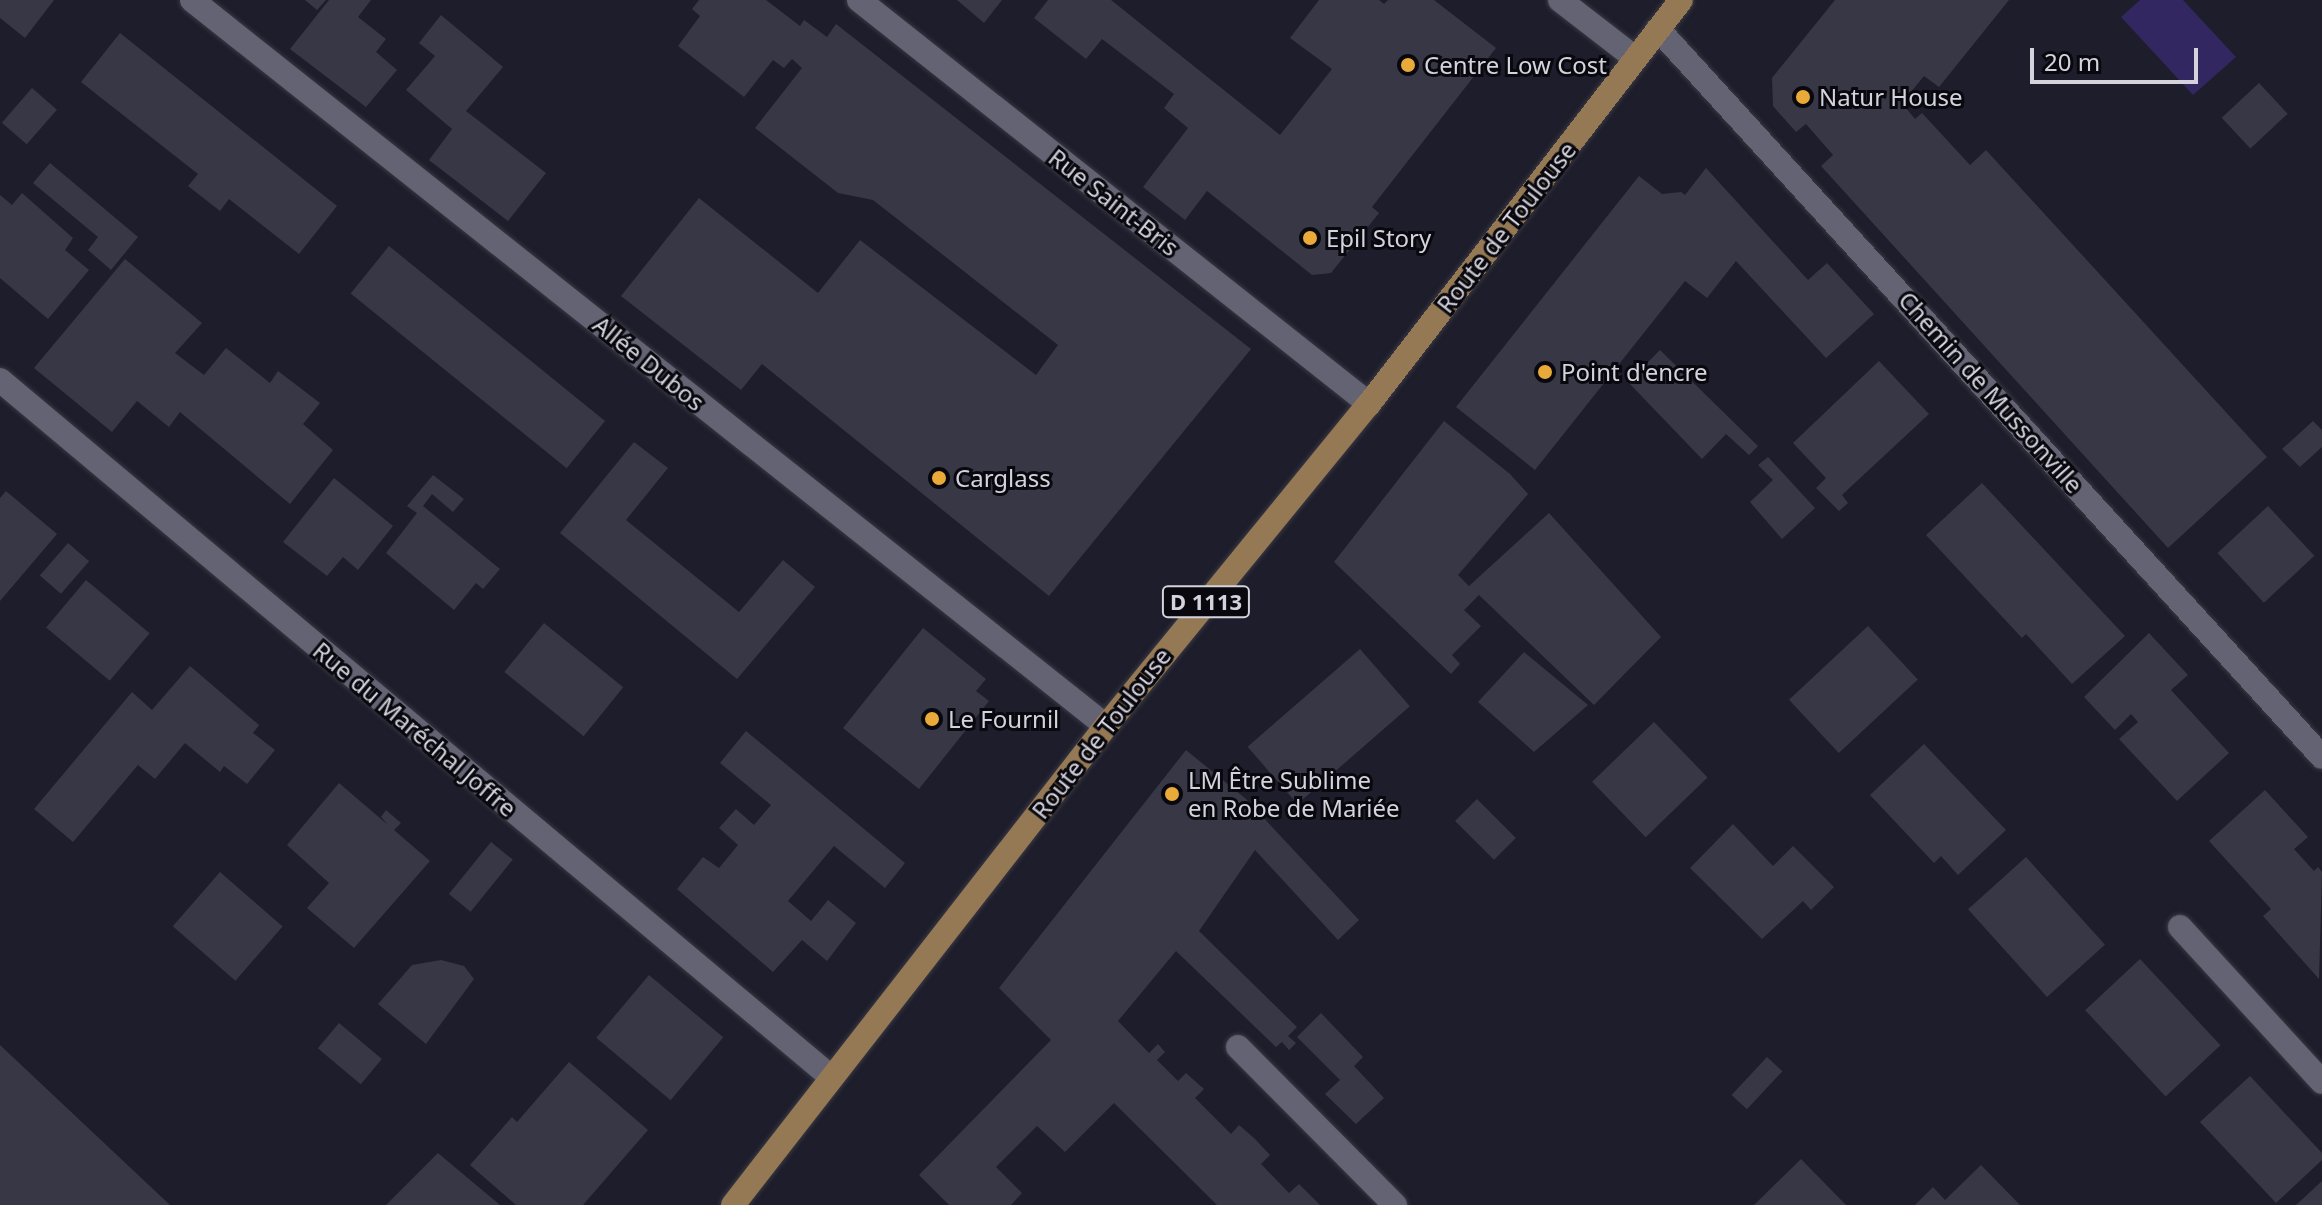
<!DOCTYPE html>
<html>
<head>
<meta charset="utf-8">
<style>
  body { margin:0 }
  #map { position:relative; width:2322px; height:1205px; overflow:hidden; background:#1e1d2b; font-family:"Noto Sans",sans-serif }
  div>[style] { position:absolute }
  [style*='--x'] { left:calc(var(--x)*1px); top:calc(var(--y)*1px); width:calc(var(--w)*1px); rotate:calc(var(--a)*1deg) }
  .water>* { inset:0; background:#322760 }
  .building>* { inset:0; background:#383746; transform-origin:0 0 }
  .roads { filter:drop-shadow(0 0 2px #393843) drop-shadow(0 0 2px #393843) }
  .lane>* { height:24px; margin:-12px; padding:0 12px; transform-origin:12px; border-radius:12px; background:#646374 }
  .street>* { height:24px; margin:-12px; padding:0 12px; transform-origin:12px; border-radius:12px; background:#646374 }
  .primary>* { height:24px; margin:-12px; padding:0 12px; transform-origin:12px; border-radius:12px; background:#947954 }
  .dots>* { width:22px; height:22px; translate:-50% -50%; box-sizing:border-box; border:4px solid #08080e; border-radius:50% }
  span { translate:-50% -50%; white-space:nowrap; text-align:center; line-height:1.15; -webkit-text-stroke:6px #08080e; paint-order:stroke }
  .shield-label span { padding:2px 6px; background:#08080e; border:2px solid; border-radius:6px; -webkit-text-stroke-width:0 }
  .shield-label { font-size:22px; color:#d4d3dd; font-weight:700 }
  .poi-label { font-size:24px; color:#d4d3dd }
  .left { translate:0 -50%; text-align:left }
  .street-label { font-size:24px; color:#d4d3dd }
  .scale { position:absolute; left:2030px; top:48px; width:168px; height:36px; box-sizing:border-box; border:4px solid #d4d3dd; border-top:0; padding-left:10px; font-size:24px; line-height:28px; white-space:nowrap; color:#d4d3dd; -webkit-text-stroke:6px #08080e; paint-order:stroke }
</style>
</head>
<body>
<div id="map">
  <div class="water">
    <div style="clip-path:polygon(2140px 0,2183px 0,2236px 57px,2193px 95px,2121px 17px)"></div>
  </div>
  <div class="building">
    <div style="clip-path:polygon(0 0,54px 0,25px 38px,0 18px)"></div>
    <div style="clip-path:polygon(305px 0,326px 0,317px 10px)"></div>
    <div style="clip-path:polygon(329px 0,371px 0,358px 17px,386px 39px,376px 52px,397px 70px,366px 107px,290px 49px)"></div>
    <div style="clip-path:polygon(699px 0,766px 0,800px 26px,804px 20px,827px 37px,836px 24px,1251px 349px,1049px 596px,762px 364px,741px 390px,621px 296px,699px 198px,818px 293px,860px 240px,1036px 375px,1058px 345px,873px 200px,838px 193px,755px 128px,802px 68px,792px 59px,784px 68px,773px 60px,744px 97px,678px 46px,700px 16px,692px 9px)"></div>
    <div style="clip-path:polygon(957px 0,1002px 0,984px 23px)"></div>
    <div style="clip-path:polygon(1048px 0,1111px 0,1280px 135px,1332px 69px,1290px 38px,1319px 0,1379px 0,1384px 4px,1388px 0,1434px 0,1496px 48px,1372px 207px,1379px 213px,1331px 273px,1312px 275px,1207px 191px,1185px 220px,1143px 187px,1188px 128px,1164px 108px,1174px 94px,1102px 39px,1086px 59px,1034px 18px)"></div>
    <div style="clip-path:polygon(1835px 0,2009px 0,1939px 87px,1924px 76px,1902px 103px,1915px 119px,1922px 113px,1970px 165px,1986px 150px,2267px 457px,2168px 548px,1821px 166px,1833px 155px,1806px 124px,1796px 132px,1773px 106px,1772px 78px)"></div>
    <div style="clip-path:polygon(441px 15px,503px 67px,466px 111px,546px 173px,508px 221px,429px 160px,452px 129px,406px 90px,435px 56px,419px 43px)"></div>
    <div style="clip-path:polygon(120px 33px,337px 206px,299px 254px,229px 199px,220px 211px,188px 186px,198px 174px,81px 82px)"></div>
    <div style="left:2259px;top:83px;width:42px;height:51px;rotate:47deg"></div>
    <div style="left:32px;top:88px;width:33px;height:46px;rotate:41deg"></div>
    <div style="clip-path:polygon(50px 163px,138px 237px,111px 270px,88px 250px,98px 237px,33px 183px)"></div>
    <div style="clip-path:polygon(1706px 168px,1808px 280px,1827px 263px,1874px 314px,1826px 358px,1736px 261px,1707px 298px,1685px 281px,1535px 470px,1456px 407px,1639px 176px,1662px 194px,1681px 192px,1685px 195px)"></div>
    <div style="clip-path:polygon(22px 193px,73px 238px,65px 250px,89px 270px,48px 319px,0 278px,0 195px,12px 205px)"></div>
    <div style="left:389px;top:246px;width:278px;height:61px;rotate:39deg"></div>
    <div style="clip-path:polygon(125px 259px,202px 323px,175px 353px,204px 375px,226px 348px,270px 383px,278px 371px,320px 403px,303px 424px,333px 450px,290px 504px,180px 412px,169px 427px,137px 401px,112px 432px,34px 368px)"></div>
    <div style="clip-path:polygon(1660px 350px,1758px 446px,1749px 455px,1726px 434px,1702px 459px,1628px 382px)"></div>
    <div style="clip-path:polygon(1879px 361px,1929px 414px,1842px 495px,1848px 503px,1839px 511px,1816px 488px,1826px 478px,1793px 443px)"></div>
    <div style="clip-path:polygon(1444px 421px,1510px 474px,1528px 494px,1458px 575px,1469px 586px,1549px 513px,1661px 637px,1594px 705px,1479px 595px,1464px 610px,1481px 626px,1452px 655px,1460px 664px,1451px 674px,1334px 562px)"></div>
    <div style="clip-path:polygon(2313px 421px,2322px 430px,2322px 447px,2300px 467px,2282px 449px)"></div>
    <div style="clip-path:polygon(634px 442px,668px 468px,626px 520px,739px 612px,783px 560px,815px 587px,737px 679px,560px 533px)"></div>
    <div style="clip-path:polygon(1768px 457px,1815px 508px,1782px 539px,1750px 502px,1773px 480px,1758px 465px)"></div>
    <div style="clip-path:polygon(433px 475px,464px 499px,453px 512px,432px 494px,423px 506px,500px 569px,483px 589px,476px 583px,454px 610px,386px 553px,417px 513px,407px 506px)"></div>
    <div style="clip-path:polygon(334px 478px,393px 526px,358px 570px,343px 557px,327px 576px,283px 542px)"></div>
    <div style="clip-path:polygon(1982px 483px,2125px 636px,2072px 684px,2026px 634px,2022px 638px,1926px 535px)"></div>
    <div style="clip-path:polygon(6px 491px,57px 534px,0 601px,0 498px)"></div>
    <div style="left:2268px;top:506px;width:68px;height:69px;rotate:47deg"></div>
    <div style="left:68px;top:543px;width:28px;height:43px;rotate:41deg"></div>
    <div style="left:86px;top:580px;width:83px;height:62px;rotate:40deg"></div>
    <div style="left:544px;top:623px;width:102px;height:63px;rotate:39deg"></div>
    <div style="left:1868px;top:626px;width:73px;height:108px;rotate:47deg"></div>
    <div style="clip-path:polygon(923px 628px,986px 679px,976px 691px,989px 701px,919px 789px,843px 728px)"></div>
    <div style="clip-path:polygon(2149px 633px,2188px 675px,2171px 690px,2229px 753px,2177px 801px,2119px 739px,2138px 722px,2131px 714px,2115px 730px,2084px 697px)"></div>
    <div style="left:1360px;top:649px;width:76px;height:149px;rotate:49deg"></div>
    <div style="clip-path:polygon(1524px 652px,1588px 705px,1534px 752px,1478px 702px)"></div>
    <div style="clip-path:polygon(190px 666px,259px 725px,253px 733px,275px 750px,247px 784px,224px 766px,220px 772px,185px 743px,155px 779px,138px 765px,73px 842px,34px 809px,132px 692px,152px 710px)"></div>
    <div style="left:1654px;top:722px;width:77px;height:86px;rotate:46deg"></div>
    <div style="clip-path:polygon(746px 731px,905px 863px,885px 888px,834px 846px,788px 901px,811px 921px,828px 900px,856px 923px,827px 961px,802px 940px,773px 972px,677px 889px,703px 857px,719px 868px,738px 845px,719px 828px,736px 809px,754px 825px,771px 805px,720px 763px)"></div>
    <div style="clip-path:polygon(1924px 744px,2006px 830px,1958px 875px,1941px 856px,1934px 863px,1870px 795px)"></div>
    <div style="clip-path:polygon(1186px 750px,1246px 799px,1359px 920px,1338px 940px,1255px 850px,1199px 931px,1297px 1027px,1288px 1036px,1296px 1043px,1289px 1050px,1282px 1042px,1276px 1047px,1176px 951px,1118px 1021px,1149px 1053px,1158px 1044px,1165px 1052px,1157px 1060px,1178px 1081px,1186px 1073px,1204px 1089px,1195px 1098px,1231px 1134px,1239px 1125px,1255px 1139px,1270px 1155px,1261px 1164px,1289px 1193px,1299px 1184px,1320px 1205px,1217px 1205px,1114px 1103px,1065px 1152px,1037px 1126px,996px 1167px,1022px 1193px,1011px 1205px,949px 1205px,919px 1175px,1051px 1040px,999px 988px)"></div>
    <div style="clip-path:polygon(339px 783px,388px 825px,381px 817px,386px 810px,401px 823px,394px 830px,430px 861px,354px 948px,307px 908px,329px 883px,287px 845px)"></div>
    <div style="clip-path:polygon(2265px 790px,2308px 837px,2294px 849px,2314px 871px,2318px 867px,2322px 872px,2319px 979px,2263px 916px,2271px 909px,2209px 841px)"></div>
    <div style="left:1477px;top:799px;width:55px;height:31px;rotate:45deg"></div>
    <div style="clip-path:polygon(1733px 824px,1773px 866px,1793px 846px,1834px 887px,1811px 910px,1803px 901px,1762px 939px,1690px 868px)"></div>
    <div style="left:491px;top:842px;width:28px;height:67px;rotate:39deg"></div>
    <div style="left:2026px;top:857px;width:118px;height:78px;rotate:48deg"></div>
    <div style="left:220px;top:872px;width:83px;height:72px;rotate:41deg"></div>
    <div style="left:2140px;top:959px;width:118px;height:75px;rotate:47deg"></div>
    <div style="clip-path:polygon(441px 960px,464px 966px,474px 979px,426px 1044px,378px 1004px,412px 965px)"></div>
    <div style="left:649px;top:975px;width:97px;height:82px;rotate:40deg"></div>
    <div style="clip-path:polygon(1321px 1013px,1363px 1057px,1354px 1066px,1384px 1098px,1356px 1124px,1325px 1094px,1340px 1080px,1297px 1037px)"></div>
    <div style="left:339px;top:1023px;width:56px;height:33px;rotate:40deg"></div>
    <div style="clip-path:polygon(0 1045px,170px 1205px,0 1205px)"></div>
    <div style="left:1767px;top:1057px;width:21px;height:52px;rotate:43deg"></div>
    <div style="clip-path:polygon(569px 1062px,648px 1130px,583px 1205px,516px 1205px,470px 1165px,512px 1117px,517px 1122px)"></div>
    <div style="clip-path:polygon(2250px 1076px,2322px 1153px,2322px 1160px,2276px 1203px,2200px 1122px)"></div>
    <div style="clip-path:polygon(438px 1153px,500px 1205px,386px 1205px)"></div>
    <div style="clip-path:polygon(1801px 1159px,1846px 1205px,1754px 1205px)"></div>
    <div style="clip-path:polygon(1981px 1165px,2020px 1205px,1915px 1205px,1933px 1187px,1945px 1200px)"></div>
    <div style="clip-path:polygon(2322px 1181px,2322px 1205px,2296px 1205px)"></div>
  </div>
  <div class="roads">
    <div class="lane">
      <div style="--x:1238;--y:1047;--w:223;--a:45.2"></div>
    </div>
    <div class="street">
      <div style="--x:192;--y:0;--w:1167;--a:38.46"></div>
      <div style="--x:859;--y:0;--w:651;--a:38.38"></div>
      <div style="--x:1560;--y:0;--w:95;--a:37.7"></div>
      <div style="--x:1658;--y:29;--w:985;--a:47.63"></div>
      <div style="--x:0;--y:380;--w:1085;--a:39.99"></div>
      <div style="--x:2180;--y:927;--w:210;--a:47.5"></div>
    </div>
    <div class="primary">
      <div style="--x:733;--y:1205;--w:607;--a:-52.09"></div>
      <div style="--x:1106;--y:726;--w:416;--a:-50.8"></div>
      <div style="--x:1369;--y:404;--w:510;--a:-52.32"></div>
    </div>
  </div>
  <div class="dots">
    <div style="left:1408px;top:65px;background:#eaaa39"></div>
    <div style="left:1803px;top:97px;background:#eaaa39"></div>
    <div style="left:1310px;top:238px;background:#eaaa39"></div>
    <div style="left:1545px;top:372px;background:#eaaa39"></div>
    <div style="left:939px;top:478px;background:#eaaa39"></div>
    <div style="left:932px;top:719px;background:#eaaa39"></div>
    <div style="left:1172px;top:794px;background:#eaaa39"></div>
  </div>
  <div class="shield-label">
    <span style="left:1206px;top:602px">D 1113</span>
  </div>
  <div class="poi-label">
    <span class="left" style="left:1424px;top:65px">Centre Low Cost</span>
    <span class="left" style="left:1819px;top:97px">Natur House</span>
    <span class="left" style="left:1326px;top:238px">Epil Story</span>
    <span class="left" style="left:1561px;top:372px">Point d'encre</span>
    <span class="left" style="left:955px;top:478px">Carglass</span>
    <span class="left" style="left:948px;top:719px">Le Fournil</span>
    <span class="left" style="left:1188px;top:794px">LM Être Sublime<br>en Robe de Mariée</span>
  </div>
  <div class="street-label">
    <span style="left:1114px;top:202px;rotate:38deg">Rue Saint-Bris</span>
    <span style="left:1506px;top:227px;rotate:-52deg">Route de Toulouse</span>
    <span style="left:649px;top:363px;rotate:39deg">Allée Dubos</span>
    <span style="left:1991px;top:392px;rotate:48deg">Chemin de Mussonville</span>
    <span style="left:415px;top:729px;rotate:40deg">Rue du Maréchal Joffre</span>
    <span style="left:1101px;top:733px;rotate:-52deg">Route de Toulouse</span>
  </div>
  <div class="scale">20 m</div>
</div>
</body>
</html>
